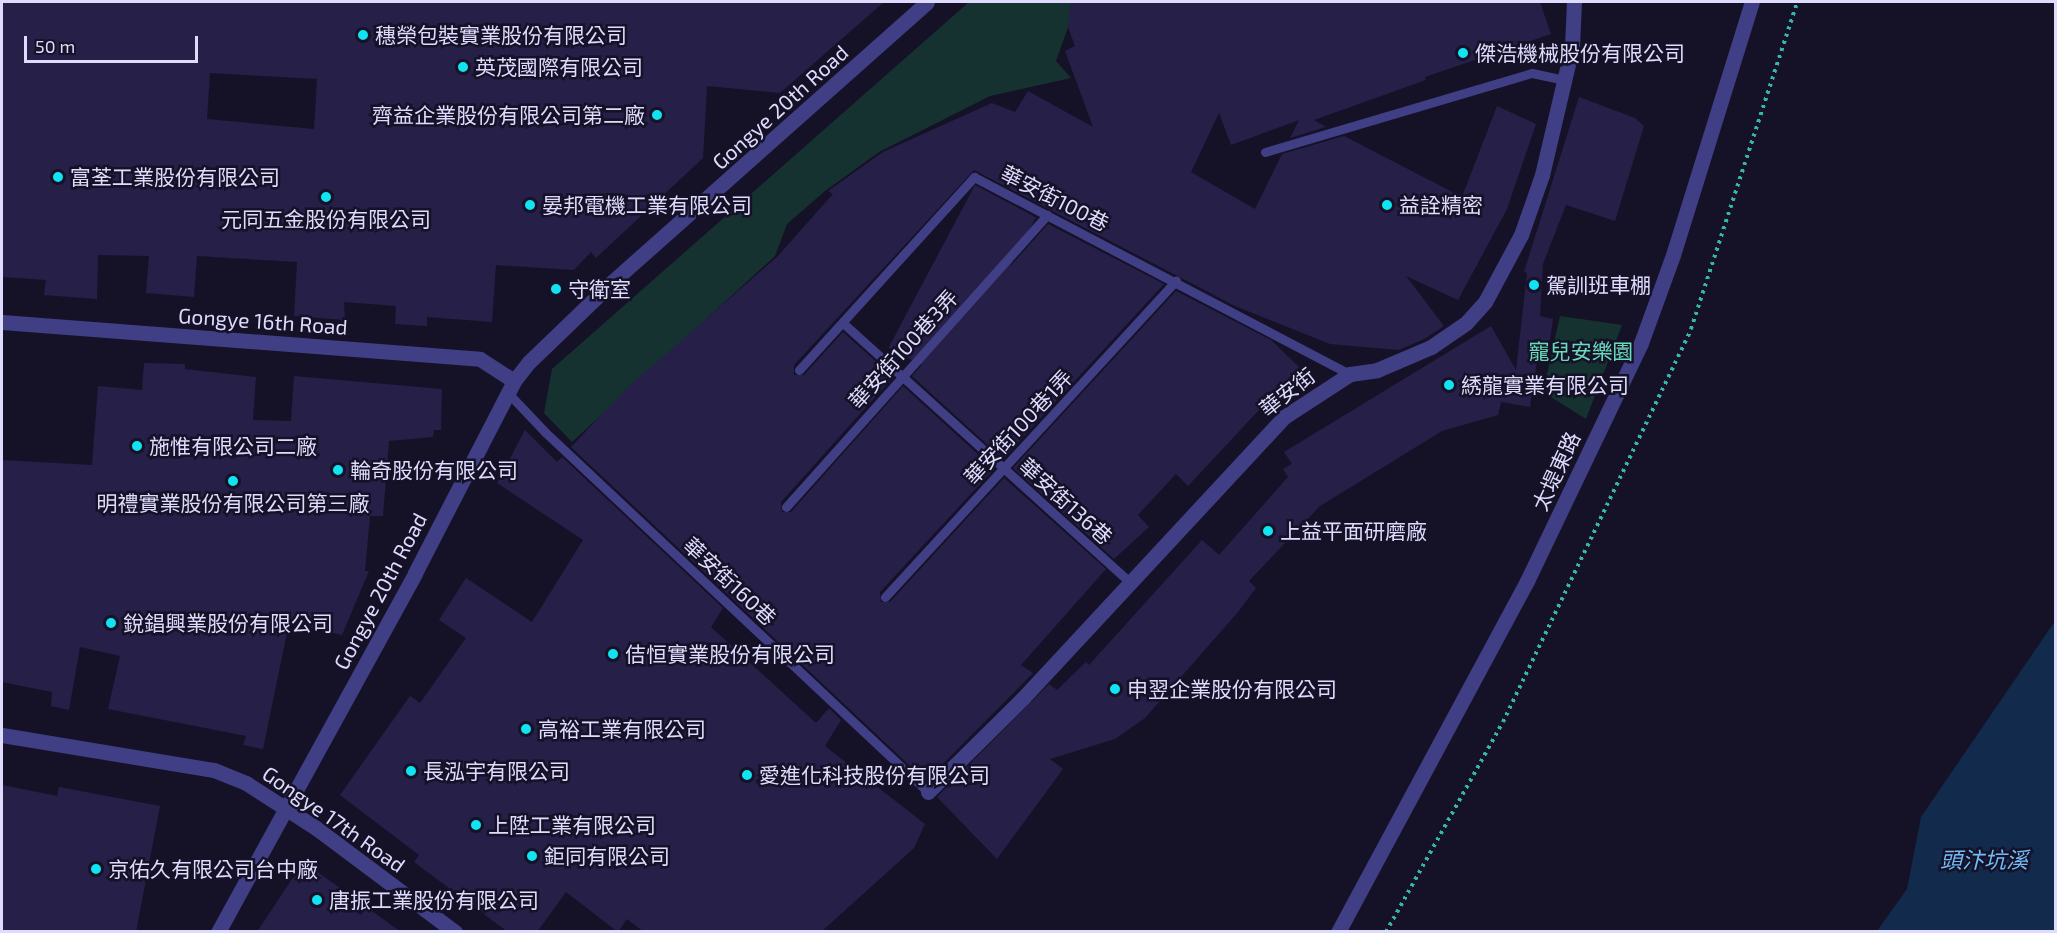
<!DOCTYPE html>
<html>
<head>
<meta charset="utf-8">
<style>
  body { margin:0 }
  #map { position:relative; width:2057px; height:933px; overflow:hidden; background:#151228; font-family:"Exo 2","Noto Sans TC",sans-serif }
  div>[style] { position:absolute }
  [style*='--x'] { left:calc(var(--x)*1px); top:calc(var(--y)*1px); width:calc(var(--w)*1px); rotate:calc(var(--a)*1deg) }
  .green>* { inset:0; background:#153230 }
  .water>* { inset:0; background:#122a4c }
  .building>* { inset:0; background:#261f48; transform-origin:0 0 }
  .path>* { height:4px; margin-top:-2px; transform-origin:0; background:repeating-linear-gradient(90deg,#37b5aa 0 3px,transparent 0 7.5px) }
  .service>* { height:9px; margin:-4.5px; padding:0 4.5px; transform-origin:4.5px; border-radius:4.5px; background:#403f85 }
  .minor>* { height:15px; margin:-7.5px; padding:0 7.5px; transform-origin:7.5px; border-radius:7.5px; background:#403f85 }
  .dots>* { width:16px; height:16px; translate:-50% -50%; box-sizing:border-box; border:3px solid #151228; border-radius:50% }
  span { translate:-50% -50%; white-space:nowrap; text-align:center; line-height:1.15; -webkit-text-stroke:5px #151228; paint-order:stroke }
  .poi-label { font-size:21px; color:#dedbfd }
  .left { translate:0 -50%; text-align:left }
  .right { translate:-100% -50%; text-align:right }
  .street-label { font-size:21px; color:#dedbfd }
  .park-label { font-size:21px; color:#69dbbb }
  .water-label { font-size:22px; color:#6fbcf7; font-style:italic }
  .frame { position:absolute; inset:0; border:3px solid #dedbfd; pointer-events:none }
  .scale { position:absolute; left:24px; top:36px; width:174px; height:27px; box-sizing:border-box; border:3px solid #dedbfd; border-top:0; padding-left:8px; font-size:18px; line-height:21px; white-space:nowrap; color:#dedbfd; -webkit-text-stroke:4px #151228; paint-order:stroke }
</style>
</head>
<body>
<div id="map">
  <div class="green">
    <div style="clip-path:polygon(969px 2px,1077px 2px,1056px 61px,1071px 78px,990px 96px,879px 152px,825px 191px,787px 224px,775px 256px,572px 442px,544px 413px,552px 369px)"></div>
    <div style="clip-path:polygon(1560px 316px,1622px 325px,1586px 419px,1543px 392px)"></div>
  </div>
  <div class="water">
    <div style="clip-path:polygon(2055px 621px,2055px 931px,1877px 931px,1907px 889px,1921px 817px)"></div>
  </div>
  <div class="building">
    <div style="clip-path:polygon(evenodd,2px 2px,884px 2px,780px 93px,707px 86px,703px 158px,596px 258px,591px 252px,574px 270px,496px 265px,492px 322px,427px 317px,427px 326px,395px 324px,396px 306px,344px 302px,345px 320px,294px 316px,297px 262px,197px 256px,194px 297px,146px 293px,149px 256px,98px 255px,97px 299px,44px 295px,46px 280px,2px 277px,2px 2px,210px 73px,317px 79px,314px 129px,207px 119px,210px 73px)"></div>
    <div style="clip-path:polygon(1071px 2px,1540px 2px,1551px 34px,1425px 77px,1426px 80px,1314px 120px,1326px 127px,1290px 138px,1299px 120px,1231px 145px,1219px 113px,1191px 172px,1255px 209px,1282px 154px,1344px 136px,1462px 197px,1497px 106px,1536px 124px,1507px 209px,1458px 300px,1406px 276px,1444px 326px,1426px 338px,1399px 350px,1330px 344px,1235px 306px,974px 170px,794px 365px,794px 375px,804px 375px,843px 332px,893px 377px,781px 502px,782px 512px,791px 512px,903px 386px,994px 469px,880px 592px,881px 602px,890px 602px,1004px 478px,1106px 569px,1021px 665px,1033px 673px,926px 781px,571px 447px,627px 388px,777px 257px,833px 194px,828px 191px,883px 152px,992px 103px,1015px 112px,1028px 91px,1093px 127px,1065px 51px,1075px 46px,1068px 27px)"></div>
    <div style="clip-path:polygon(1579px 97px,1635px 118px,1644px 126px,1615px 221px,1566px 205px,1543px 264px,1540px 316px,1553px 319px,1547px 362px,1537px 361px,1530px 407px,1501px 402px,1498px 415px,1442px 431px,1320px 506px,1249px 581px,1256px 588px,1238px 612px,1145px 718px,1115px 739px,1050px 759px,1063px 769px,997px 859px,937px 797px,1049px 684px,1057px 690px,1086px 662px,1089px 665px,1202px 540px,1219px 555px,1288px 477px,1283px 469px,1292px 464px,1284px 452px,1491px 326px,1516px 370px,1527px 273px,1524px 272px)"></div>
    <div style="left:975px;top:185px;width:69px;height:184px;rotate:28deg"></div>
    <div style="clip-path:polygon(1048px 224px,1164px 284px,1003px 459px,912px 376px)"></div>
    <div style="clip-path:polygon(1176px 291px,1271px 340px,1299px 367px,1188px 486px,1176px 474px,1138px 515px,1149px 527px,1114px 559px,1013px 468px)"></div>
    <div style="clip-path:polygon(144px 363px,185px 364px,185px 369px,256px 377px,253px 420px,291px 421px,294px 376px,442px 389px,441px 430px,434px 430px,433px 437px,389px 441px,383px 516px,370px 516px,365px 571px,369px 571px,342px 635px,289px 623px,263px 749px,243px 745px,246px 736px,108px 709px,120px 656px,80px 647px,69px 710px,51px 706px,52px 692px,2px 682px,2px 460px,92px 465px,98px 386px,142px 390px)"></div>
    <div style="clip-path:polygon(525px 430px,557px 462px,562px 457px,723px 608px,711px 627px,816px 723px,829px 708px,841px 720px,825px 746px,925px 824px,914px 848px,821px 932px,644px 932px,627px 919px,618px 932px,566px 892px,537px 932px,508px 932px,414px 862px,419px 855px,340px 795px,410px 696px,420px 703px,466px 638px,439px 620px,466px 578px,532px 622px,583px 540px,497px 483px)"></div>
    <div style="clip-path:polygon(2px 785px,57px 796px,59px 787px,160px 806px,136px 932px,2px 932px)"></div>
    <div style="clip-path:polygon(308px 865px,401px 932px,257px 932px,292px 879px)"></div>
  </div>
  <div class="path">
    <div style="--x:1386;--y:932;--w:240;--a:-60.9"></div>
    <div style="--x:1503;--y:722;--w:436;--a:-64.4"></div>
    <div style="--x:1691;--y:329;--w:344;--a:-72"></div>
  </div>
  <div class="service">
    <div style="--x:1265;--y:152;--w:278;--a:-16.5"></div>
    <div style="--x:1532;--y:73;--w:34;--a:12"></div>
    <div style="--x:843;--y:323;--w:388;--a:42.1"></div>
    <div style="--x:799;--y:370;--w:261;--a:-47.8"></div>
    <div style="--x:974;--y:177;--w:424;--a:27.7"></div>
    <div style="--x:508;--y:393;--w:54;--a:46.5"></div>
    <div style="--x:545;--y:432;--w:526;--a:43.23"></div>
    <div style="--x:786;--y:507;--w:392;--a:-48.2"></div>
    <div style="--x:885;--y:597;--w:430;--a:-47.4"></div>
  </div>
  <div class="minor">
    <div style="--x:2;--y:322;--w:479;--a:4.4"></div>
    <div style="--x:480;--y:359;--w:40;--a:32.9"></div>
    <div style="--x:2;--y:735;--w:215;--a:9.4"></div>
    <div style="--x:214;--y:770;--w:35;--a:22"></div>
    <div style="--x:246;--y:783;--w:83;--a:32.7"></div>
    <div style="--x:316;--y:828;--w:174;--a:36.8"></div>
    <div style="--x:928;--y:792;--w:134;--a:-44.7"></div>
    <div style="--x:1023;--y:698;--w:384;--a:-47.1"></div>
    <div style="--x:1284;--y:417;--w:79;--a:-33.1"></div>
    <div style="--x:1350;--y:374;--w:27;--a:-8"></div>
    <div style="--x:1377;--y:370;--w:59;--a:-23.1"></div>
    <div style="--x:1431;--y:347;--w:42;--a:-34.4"></div>
    <div style="--x:1466;--y:323;--w:28;--a:-48"></div>
    <div style="--x:1485;--y:302;--w:76;--a:-61.8"></div>
    <div style="--x:1521;--y:235;--w:64;--a:-70.7"></div>
    <div style="--x:1542;--y:175;--w:131;--a:-76.8"></div>
    <div style="--x:1572;--y:47;--w:45;--a:-87.5"></div>
    <div style="--x:218;--y:932;--w:409;--a:-61.2"></div>
    <div style="--x:415;--y:573;--w:216;--a:-62.7"></div>
    <div style="--x:514;--y:381;--w:24;--a:-52"></div>
    <div style="--x:529;--y:362;--w:115;--a:-43.9"></div>
    <div style="--x:612;--y:282;--w:421;--a:-41.6"></div>
    <div style="--x:1338;--y:932;--w:399;--a:-61.7"></div>
    <div style="--x:1527;--y:581;--w:264;--a:-64.4"></div>
    <div style="--x:1641;--y:343;--w:94;--a:-70"></div>
    <div style="--x:1673;--y:255;--w:265;--a:-72.7"></div>
  </div>
  <div class="dots">
    <div style="left:363px;top:35px;background:#11e3f3"></div>
    <div style="left:1463px;top:53px;background:#11e3f3"></div>
    <div style="left:463px;top:67px;background:#11e3f3"></div>
    <div style="left:657px;top:115px;background:#11e3f3"></div>
    <div style="left:58px;top:177px;background:#11e3f3"></div>
    <div style="left:326px;top:197px;background:#11e3f3"></div>
    <div style="left:530px;top:205px;background:#11e3f3"></div>
    <div style="left:1387px;top:205px;background:#11e3f3"></div>
    <div style="left:1534px;top:285px;background:#11e3f3"></div>
    <div style="left:556px;top:289px;background:#11e3f3"></div>
    <div style="left:1449px;top:385px;background:#11e3f3"></div>
    <div style="left:137px;top:446px;background:#11e3f3"></div>
    <div style="left:338px;top:470px;background:#11e3f3"></div>
    <div style="left:233px;top:481px;background:#11e3f3"></div>
    <div style="left:1268px;top:531px;background:#11e3f3"></div>
    <div style="left:111px;top:623px;background:#11e3f3"></div>
    <div style="left:613px;top:654px;background:#11e3f3"></div>
    <div style="left:1115px;top:689px;background:#11e3f3"></div>
    <div style="left:526px;top:729px;background:#11e3f3"></div>
    <div style="left:411px;top:771px;background:#11e3f3"></div>
    <div style="left:747px;top:775px;background:#11e3f3"></div>
    <div style="left:476px;top:825px;background:#11e3f3"></div>
    <div style="left:532px;top:856px;background:#11e3f3"></div>
    <div style="left:96px;top:869px;background:#11e3f3"></div>
    <div style="left:317px;top:900px;background:#11e3f3"></div>
  </div>
  <div class="poi-label">
    <span class="left" style="left:375px;top:35px">穗榮包裝實業股份有限公司</span>
    <span class="left" style="left:1475px;top:53px">傑浩機械股份有限公司</span>
    <span class="left" style="left:475px;top:67px">英茂國際有限公司</span>
    <span class="right" style="left:645px;top:115px">齊益企業股份有限公司第二廠</span>
    <span class="left" style="left:70px;top:177px">富荃工業股份有限公司</span>
    <span class="left" style="left:542px;top:205px">晏邦電機工業有限公司</span>
    <span class="left" style="left:1399px;top:205px">益詮精密</span>
    <span style="left:326px;top:219px">元同五金股份有限公司</span>
    <span class="left" style="left:1546px;top:285px">駕訓班車棚</span>
    <span class="left" style="left:568px;top:289px">守衛室</span>
    <span class="left" style="left:1461px;top:385px">綉龍實業有限公司</span>
    <span class="left" style="left:149px;top:446px">施惟有限公司二廠</span>
    <span class="left" style="left:350px;top:470px">輪奇股份有限公司</span>
    <span style="left:233px;top:503px">明禮實業股份有限公司第三廠</span>
    <span class="left" style="left:1280px;top:531px">上益平面研磨廠</span>
    <span class="left" style="left:123px;top:623px">銳錩興業股份有限公司</span>
    <span class="left" style="left:625px;top:654px">佶恒實業股份有限公司</span>
    <span class="left" style="left:1127px;top:689px">申翌企業股份有限公司</span>
    <span class="left" style="left:538px;top:729px">高裕工業有限公司</span>
    <span class="left" style="left:423px;top:771px">長泓宇有限公司</span>
    <span class="left" style="left:759px;top:775px">愛進化科技股份有限公司</span>
    <span class="left" style="left:488px;top:825px">上陞工業有限公司</span>
    <span class="left" style="left:544px;top:856px">鉅同有限公司</span>
    <span class="left" style="left:108px;top:869px">京佑久有限公司台中廠</span>
    <span class="left" style="left:329px;top:900px">唐振工業股份有限公司</span>
  </div>
  <div class="street-label">
    <span style="left:780px;top:107px;rotate:-42deg">Gongye 20th Road</span>
    <span style="left:1055px;top:198px;rotate:27deg">華安街100巷</span>
    <span style="left:263px;top:321px;rotate:4deg">Gongye 16th Road</span>
    <span style="left:903px;top:349px;rotate:-48deg">華安街100巷3弄</span>
    <span style="left:1287px;top:392px;rotate:-38deg">華安街</span>
    <span style="left:1018px;top:427px;rotate:-47deg">華安街100巷1弄</span>
    <span style="left:1556px;top:471px;rotate:-65deg">太堤東路</span>
    <span style="left:1066px;top:501px;rotate:42deg">華安街136巷</span>
    <span style="left:730px;top:581px;rotate:43deg">華安街160巷</span>
    <span style="left:380px;top:591px;rotate:-62deg">Gongye 20th Road</span>
    <span style="left:334px;top:819px;rotate:35deg">Gongye 17th Road</span>
  </div>
  <div class="park-label">
    <span style="left:1581px;top:351px">寵兒安樂園</span>
  </div>
  <div class="water-label">
    <span style="left:1984px;top:860px">頭汴坑溪</span>
  </div>
  <div class="frame"></div>
  <div class="scale">50 m</div>
</div>
</body>
</html>
